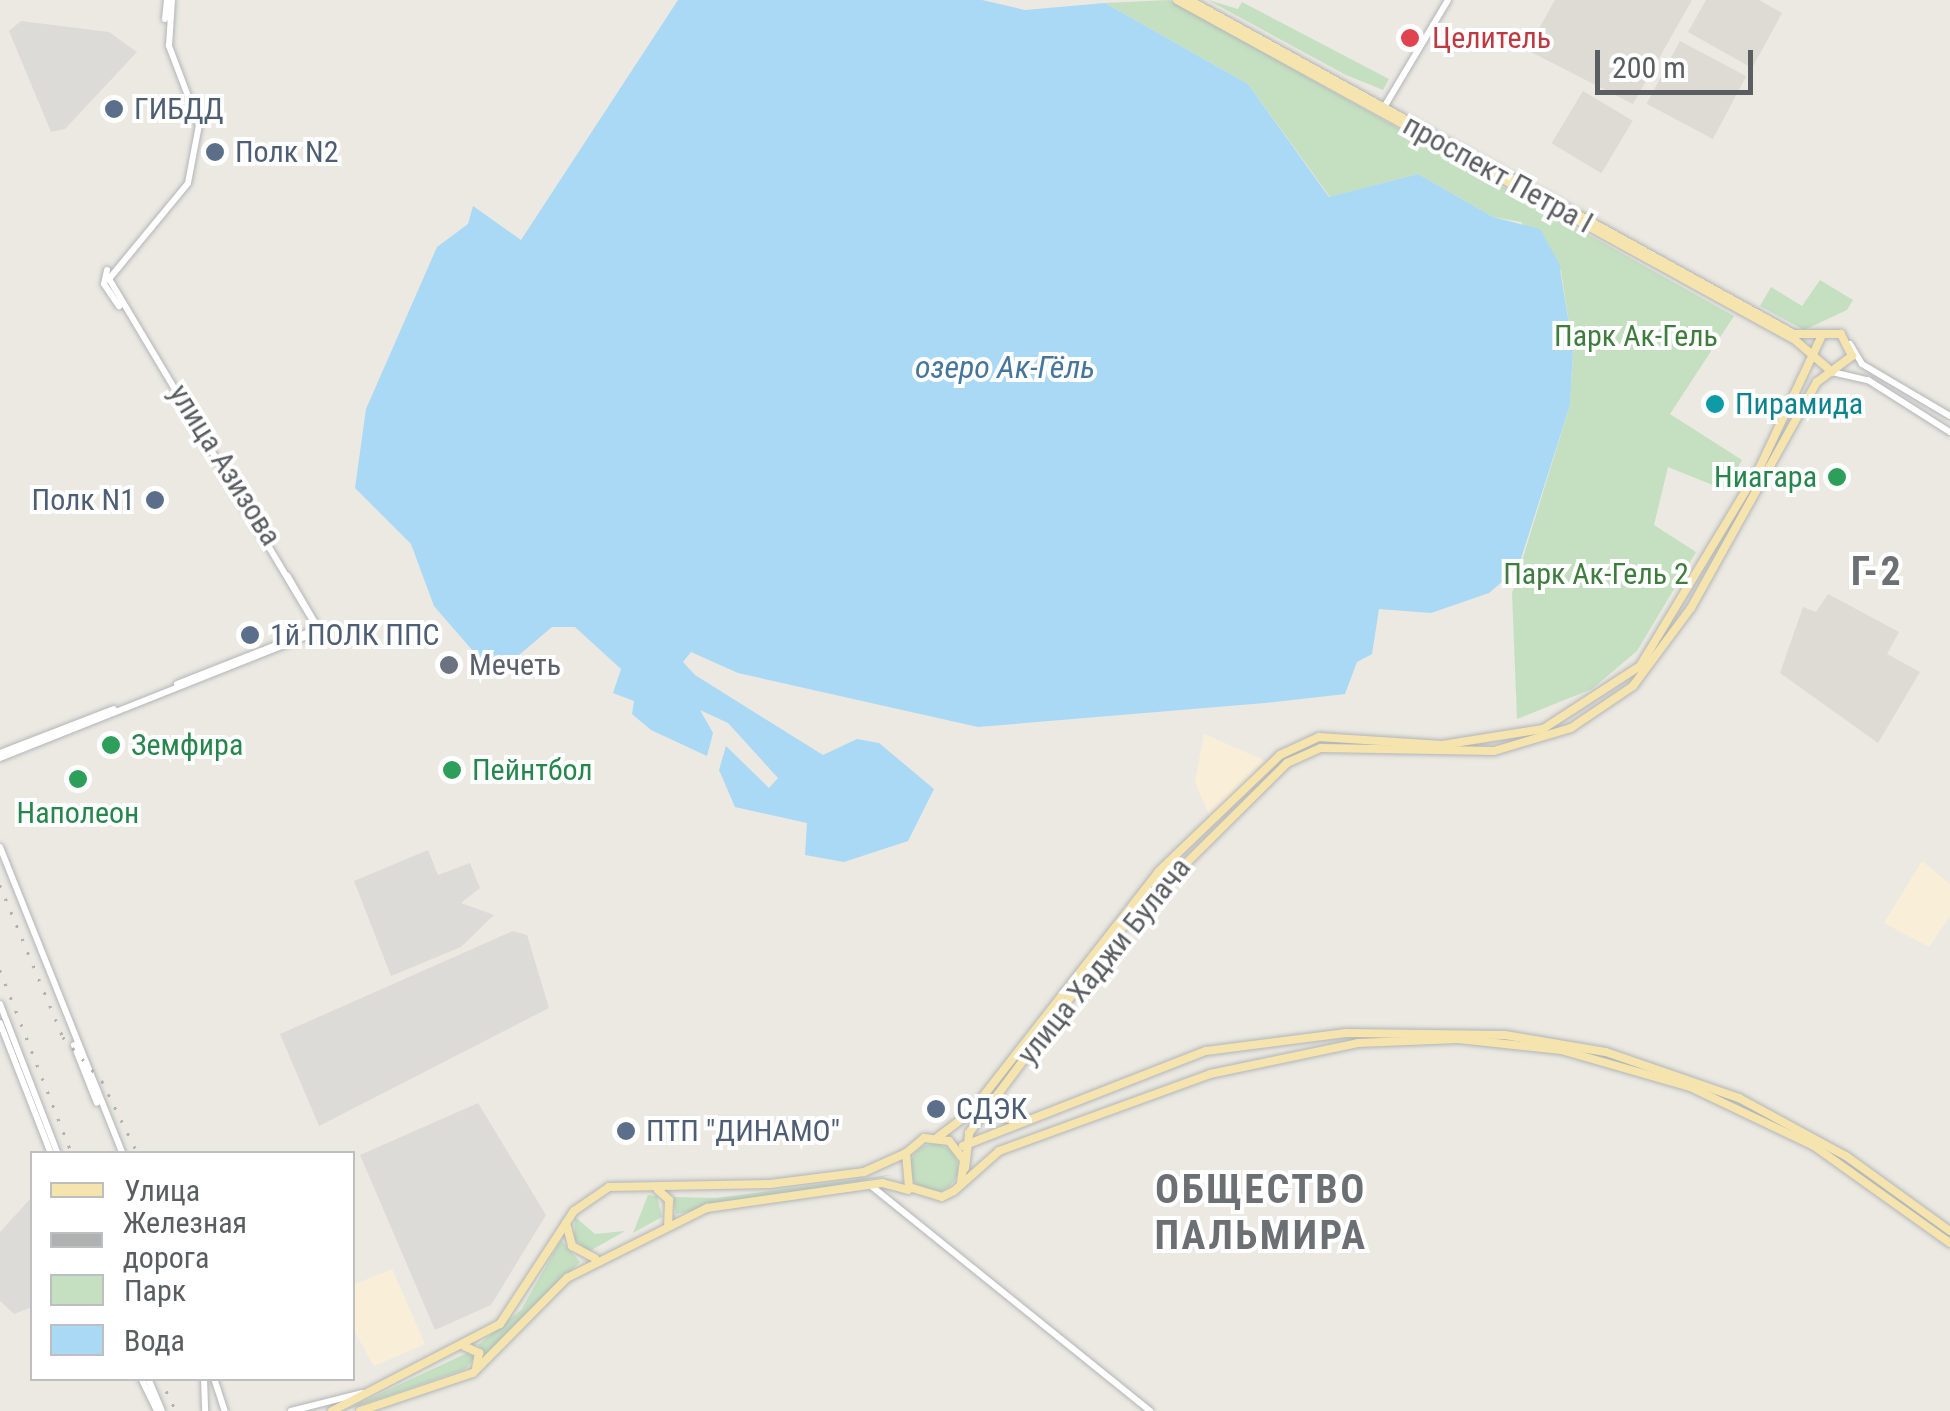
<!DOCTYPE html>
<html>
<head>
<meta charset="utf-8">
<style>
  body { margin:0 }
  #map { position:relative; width:1950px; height:1411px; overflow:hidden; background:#ebe9e2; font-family:"Roboto Condensed",sans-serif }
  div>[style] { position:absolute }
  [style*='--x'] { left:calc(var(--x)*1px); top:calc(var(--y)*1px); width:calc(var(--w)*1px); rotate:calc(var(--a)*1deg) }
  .commercial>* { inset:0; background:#f9efd9 }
  .industrial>* { inset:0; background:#dddbd7 }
  .education>* { inset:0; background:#dedad4; transform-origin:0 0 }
  .green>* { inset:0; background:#c4e0c1 }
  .round { border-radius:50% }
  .water>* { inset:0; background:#a9d9f5 }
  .roads { filter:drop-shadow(0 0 2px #b2b5b8) drop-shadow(0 0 2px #b2b5b8) }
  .secondary>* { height:6px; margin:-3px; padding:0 3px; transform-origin:3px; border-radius:3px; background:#fff }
  .primary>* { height:8px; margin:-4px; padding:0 4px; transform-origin:4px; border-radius:4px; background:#f5e4ae }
  .rail>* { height:2.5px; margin-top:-1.25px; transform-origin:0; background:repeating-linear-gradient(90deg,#b0b1b1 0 2.5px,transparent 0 14.5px) }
  .dots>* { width:28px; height:28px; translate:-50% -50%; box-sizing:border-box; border:5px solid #fff; border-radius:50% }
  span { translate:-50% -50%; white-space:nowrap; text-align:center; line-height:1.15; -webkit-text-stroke:8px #fff; paint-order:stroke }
  .health-label { font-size:30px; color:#be3a42 }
  .left { translate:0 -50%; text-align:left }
  .service-label { font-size:30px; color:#4e5e75 }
  .right { translate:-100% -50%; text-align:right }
  .street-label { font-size:30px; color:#5b5e61 }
  .park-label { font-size:30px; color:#3f7d3e }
  .culture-label { font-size:30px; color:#0d838f }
  .leisure-label { font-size:30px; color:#27864d }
  .worship-label { font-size:30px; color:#5b616d }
  .water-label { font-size:32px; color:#46769c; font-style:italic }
  .district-label { font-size:40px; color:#6c7073; font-weight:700; letter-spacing:2.5px }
  .legend { position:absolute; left:30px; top:1151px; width:325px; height:230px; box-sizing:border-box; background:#fff; border:2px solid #bdbfc0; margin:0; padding:12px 18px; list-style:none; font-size:30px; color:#5b5e61 }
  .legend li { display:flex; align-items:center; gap:20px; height:50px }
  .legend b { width:50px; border:2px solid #bdbfc0 }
  .scale { position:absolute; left:1595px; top:50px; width:158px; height:45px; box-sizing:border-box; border:5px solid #5b5e61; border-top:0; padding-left:12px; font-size:30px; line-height:35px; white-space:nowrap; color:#5b5e61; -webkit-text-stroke:8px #fff; paint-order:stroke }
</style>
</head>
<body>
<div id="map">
  <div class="commercial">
    <div style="clip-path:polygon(1204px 734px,1266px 761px,1210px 817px,1195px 782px)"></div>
    <div style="clip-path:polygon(1922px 861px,1950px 884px,1950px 916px,1929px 947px,1884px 923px)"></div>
    <div style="clip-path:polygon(392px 1269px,425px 1344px,374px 1366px,353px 1329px,353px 1285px)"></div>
  </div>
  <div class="industrial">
    <div style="clip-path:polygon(21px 21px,109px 32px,137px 52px,65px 129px,51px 132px,9px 31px)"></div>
    <div style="clip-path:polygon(428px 850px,438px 875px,470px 863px,480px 888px,461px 903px,494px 915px,461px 947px,391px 976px,354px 881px)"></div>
    <div style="clip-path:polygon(513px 931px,527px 935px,549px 1008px,319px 1126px,280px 1034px)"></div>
    <div style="clip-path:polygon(478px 1103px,546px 1215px,491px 1305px,435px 1330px,360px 1155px)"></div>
    <div style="clip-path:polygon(32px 1197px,32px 1307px,14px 1314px,0 1301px,0 1232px)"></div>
  </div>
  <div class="education">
    <div style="clip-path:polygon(1555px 0,1692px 0,1633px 104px,1527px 50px)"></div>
    <div style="clip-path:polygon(1706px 0,1759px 0,1782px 13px,1752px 68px,1688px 32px)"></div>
    <div style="left:1680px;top:41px;width:75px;height:71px;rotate:28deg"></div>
    <div style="left:1583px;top:91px;width:58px;height:61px;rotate:31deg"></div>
    <div style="clip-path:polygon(1828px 594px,1899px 632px,1887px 654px,1920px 672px,1878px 743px,1780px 673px,1803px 607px,1816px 612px)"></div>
  </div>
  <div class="green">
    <div style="clip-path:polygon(1169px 0,1734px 316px,1670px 414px,1742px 460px,1725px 490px,1668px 467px,1654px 525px,1696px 552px,1637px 651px,1592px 689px,1517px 719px,1512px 593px,1570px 405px,1573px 350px,1561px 271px,1521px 222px,1493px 217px,1418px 174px,1330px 197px,1248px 84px,1105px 3px)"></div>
    <div style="clip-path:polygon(1208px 0,1238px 9px,1242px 2px,1389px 79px,1383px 90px,1346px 75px)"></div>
    <div style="clip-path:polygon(1820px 280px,1853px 300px,1847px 310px,1804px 330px,1760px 306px,1771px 287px,1802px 306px)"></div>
    <div class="round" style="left:910px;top:1144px;width:48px;height:48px"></div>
    <div style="clip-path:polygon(897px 1174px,676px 1214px,673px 1197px,716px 1198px)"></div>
    <div style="clip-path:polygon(648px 1195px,657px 1196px,662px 1217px,633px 1233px)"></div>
    <div style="clip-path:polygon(575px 1217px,595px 1234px,625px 1231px,588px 1252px,574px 1239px)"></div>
    <div style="clip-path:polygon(561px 1240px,580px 1262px,486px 1355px,478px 1345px,521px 1310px)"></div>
    <div style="clip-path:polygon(467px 1353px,475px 1357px,466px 1369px,343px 1411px)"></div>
  </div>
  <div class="water">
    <div style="clip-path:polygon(678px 0,982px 0,1025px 10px,1105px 3px,1248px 84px,1329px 197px,1418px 174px,1493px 217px,1540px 229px,1559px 263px,1573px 349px,1570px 405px,1518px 568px,1489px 593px,1431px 613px,1379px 609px,1372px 654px,1357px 662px,1345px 694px,1265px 703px,978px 727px,738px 673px,691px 652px,683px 662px,695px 675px,823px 755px,857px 739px,879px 743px,934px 789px,908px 841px,844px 862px,805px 855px,807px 823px,735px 807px,719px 770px,726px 746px,769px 788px,778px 778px,728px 723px,700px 710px,713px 733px,707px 756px,651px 730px,632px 714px,634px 701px,613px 693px,621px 669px,575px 627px,552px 627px,513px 660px,479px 658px,434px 606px,411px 544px,355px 488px,366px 409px,437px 247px,468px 224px,473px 206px,521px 240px)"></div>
  </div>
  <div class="roads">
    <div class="secondary">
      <div style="--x:165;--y:19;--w:19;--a:-84"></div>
      <div style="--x:1383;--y:109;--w:127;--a:-59.2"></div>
      <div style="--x:107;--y:270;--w:14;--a:102"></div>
      <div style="--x:104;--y:284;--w:27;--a:56"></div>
      <div style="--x:1850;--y:344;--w:23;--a:59"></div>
      <div style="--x:1862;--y:364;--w:102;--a:30.6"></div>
      <div style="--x:1832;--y:372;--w:37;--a:13"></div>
      <div style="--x:1868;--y:380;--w:97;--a:32.4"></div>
      <div style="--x:177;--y:684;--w:142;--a:-21.5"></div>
      <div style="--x:309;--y:632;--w:12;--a:-66"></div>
      <div style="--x:314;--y:621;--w:53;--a:-120.4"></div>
      <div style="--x:0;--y:753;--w:122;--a:-21.1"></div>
      <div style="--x:0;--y:758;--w:343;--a:-21.7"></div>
      <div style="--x:319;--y:631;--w:410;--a:-120.8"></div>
      <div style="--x:109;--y:279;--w:124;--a:-50.5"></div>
      <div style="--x:188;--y:183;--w:59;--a:-79.3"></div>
      <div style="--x:199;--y:125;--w:85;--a:-110.8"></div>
      <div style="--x:169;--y:46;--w:46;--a:-86.3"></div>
      <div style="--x:0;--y:847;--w:331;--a:68.2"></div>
      <div style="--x:0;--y:1004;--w:161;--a:68.9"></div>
      <div style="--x:0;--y:1023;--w:141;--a:68.7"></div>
      <div style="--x:74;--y:1045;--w:62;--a:68.4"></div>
      <div style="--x:870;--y:1185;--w:360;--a:38.9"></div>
      <div style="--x:141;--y:1378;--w:37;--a:64"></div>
      <div style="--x:148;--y:1378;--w:36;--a:67"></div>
      <div style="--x:204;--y:1378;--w:33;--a:88"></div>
      <div style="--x:214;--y:1378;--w:35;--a:72"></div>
      <div style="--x:291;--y:1411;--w:73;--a:-14.2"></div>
    </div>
    <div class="primary">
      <div style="--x:1177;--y:0;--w:705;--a:28.82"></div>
      <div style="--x:1795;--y:340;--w:49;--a:40.9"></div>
      <div style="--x:998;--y:1094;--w:25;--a:74"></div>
      <div style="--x:1005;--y:1118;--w:19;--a:12"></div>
      <div style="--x:938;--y:1137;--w:40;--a:-37"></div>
      <div style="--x:970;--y:1113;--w:306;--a:-52"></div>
      <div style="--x:1158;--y:872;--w:169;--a:-43.8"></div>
      <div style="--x:1280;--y:755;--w:43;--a:-24.8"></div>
      <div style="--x:1319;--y:737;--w:123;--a:3.7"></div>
      <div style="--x:1442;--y:745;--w:102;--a:-9"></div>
      <div style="--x:1543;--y:729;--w:116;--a:-33"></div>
      <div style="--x:1640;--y:666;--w:230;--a:-58.9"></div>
      <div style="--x:1759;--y:469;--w:148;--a:-64.8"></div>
      <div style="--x:963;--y:1146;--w:261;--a:-21.4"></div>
      <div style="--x:1206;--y:1051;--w:141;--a:-7.3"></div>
      <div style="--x:1346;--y:1033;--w:159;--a:0.7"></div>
      <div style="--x:1505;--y:1035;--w:102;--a:9.6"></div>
      <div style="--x:1606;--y:1052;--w:141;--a:19.1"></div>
      <div style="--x:1739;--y:1098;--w:122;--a:28.5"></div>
      <div style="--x:1846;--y:1156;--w:128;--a:35.8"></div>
      <div style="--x:965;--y:1168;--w:35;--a:-83"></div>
      <div style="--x:969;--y:1133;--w:262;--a:-53.2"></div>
      <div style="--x:1126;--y:923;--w:227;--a:-44.8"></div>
      <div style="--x:1287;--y:763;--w:37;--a:-24"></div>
      <div style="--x:1321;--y:748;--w:173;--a:1"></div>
      <div style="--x:1494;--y:751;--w:80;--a:-16.6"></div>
      <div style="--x:1571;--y:728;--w:75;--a:-34.1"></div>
      <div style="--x:1633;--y:686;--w:97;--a:-53.4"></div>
      <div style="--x:1691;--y:608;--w:259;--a:-60.9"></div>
      <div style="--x:1817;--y:382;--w:44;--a:-36.6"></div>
      <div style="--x:1852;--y:356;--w:25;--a:-117"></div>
      <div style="--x:1841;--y:334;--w:47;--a:180"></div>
      <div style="--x:1794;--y:334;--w:691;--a:-151.1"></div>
      <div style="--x:961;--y:1182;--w:22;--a:-82"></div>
      <div style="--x:964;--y:1160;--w:24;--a:-128"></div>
      <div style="--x:949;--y:1141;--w:25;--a:-173"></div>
      <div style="--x:924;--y:1138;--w:23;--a:140"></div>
      <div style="--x:906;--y:1153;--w:34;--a:85"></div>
      <div style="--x:909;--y:1187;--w:34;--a:17"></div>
      <div style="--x:942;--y:1197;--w:13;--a:-27"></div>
      <div style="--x:954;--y:1191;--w:60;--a:-41.6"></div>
      <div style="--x:999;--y:1151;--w:225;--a:-20"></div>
      <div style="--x:1210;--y:1074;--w:151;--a:-11.8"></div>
      <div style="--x:1358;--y:1043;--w:100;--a:-2.3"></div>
      <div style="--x:1458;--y:1039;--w:104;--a:6.1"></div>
      <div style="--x:1561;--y:1050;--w:134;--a:16"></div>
      <div style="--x:1690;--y:1087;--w:137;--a:25.4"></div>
      <div style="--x:1814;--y:1146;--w:167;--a:35.5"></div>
      <div style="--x:658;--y:1190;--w:15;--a:42"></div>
      <div style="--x:669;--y:1200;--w:24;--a:92"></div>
      <div style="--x:566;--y:1223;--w:24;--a:75"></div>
      <div style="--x:572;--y:1246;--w:26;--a:28"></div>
      <div style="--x:464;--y:1346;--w:17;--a:25"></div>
      <div style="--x:479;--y:1353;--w:16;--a:101"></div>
      <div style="--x:332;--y:1411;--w:189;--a:-27.4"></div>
      <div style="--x:500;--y:1324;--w:135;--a:-56.8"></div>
      <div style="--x:574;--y:1211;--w:42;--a:-34.4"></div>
      <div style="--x:609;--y:1187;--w:161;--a:-1.1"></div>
      <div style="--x:770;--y:1184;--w:95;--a:-7.3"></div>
      <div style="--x:864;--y:1172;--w:46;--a:-24.3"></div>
      <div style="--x:360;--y:1411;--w:119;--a:-18.6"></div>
      <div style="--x:473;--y:1373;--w:134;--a:-45.3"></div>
      <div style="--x:567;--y:1278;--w:157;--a:-26.6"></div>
      <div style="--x:707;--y:1208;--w:177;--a:-8.1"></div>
      <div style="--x:882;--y:1183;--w:27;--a:15"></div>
    </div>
  </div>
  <div class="rail">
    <div style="--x:0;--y:885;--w:165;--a:67.5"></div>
    <div style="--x:63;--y:1037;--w:59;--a:48.4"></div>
    <div style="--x:102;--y:1081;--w:81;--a:63.7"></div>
    <div style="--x:0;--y:970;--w:198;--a:68.6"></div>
    <div style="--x:160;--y:1378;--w:37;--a:64"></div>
  </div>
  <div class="dots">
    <div style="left:1410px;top:38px;background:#e0444e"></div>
    <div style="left:114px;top:109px;background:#5c6f8a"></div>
    <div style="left:215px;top:152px;background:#5c6f8a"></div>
    <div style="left:1715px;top:404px;background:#0f9aa8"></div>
    <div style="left:1837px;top:477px;background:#2e9e5b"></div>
    <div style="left:155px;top:500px;background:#5c6f8a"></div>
    <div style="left:250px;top:635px;background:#5c6f8a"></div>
    <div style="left:449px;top:665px;background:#6b7280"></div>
    <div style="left:111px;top:745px;background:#2e9e5b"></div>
    <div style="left:452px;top:770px;background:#2e9e5b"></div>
    <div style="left:78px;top:779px;background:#2e9e5b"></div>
    <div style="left:936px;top:1109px;background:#5c6f8a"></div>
    <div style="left:626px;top:1131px;background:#5c6f8a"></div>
  </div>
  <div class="health-label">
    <span class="left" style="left:1432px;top:38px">Целитель</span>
  </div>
  <div class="service-label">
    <span class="left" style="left:134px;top:109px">ГИБДД</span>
    <span class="left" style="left:235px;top:152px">Полк N2</span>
    <span class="right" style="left:135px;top:500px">Полк N1</span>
    <span class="left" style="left:270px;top:635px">1й ПОЛК ППС</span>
    <span class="left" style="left:956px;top:1109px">СДЭК</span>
    <span class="left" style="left:646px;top:1131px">ПТП "ДИНАМО"</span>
  </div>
  <div class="street-label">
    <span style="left:1498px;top:174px;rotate:29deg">проспект Петра I</span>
    <span style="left:225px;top:465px;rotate:58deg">улица Азизова</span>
    <span style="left:1104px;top:961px;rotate:-51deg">улица Хаджи Булача</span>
  </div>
  <div class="park-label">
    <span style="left:1636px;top:336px">Парк Ак-Гель</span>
    <span style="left:1596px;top:574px">Парк Ак-Гель 2</span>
  </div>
  <div class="culture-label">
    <span class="left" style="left:1735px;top:404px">Пирамида</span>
  </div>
  <div class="leisure-label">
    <span class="right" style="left:1817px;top:477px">Ниагара</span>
    <span class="left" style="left:131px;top:745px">Земфира</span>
    <span class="left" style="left:472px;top:770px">Пейнтбол</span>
    <span style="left:78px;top:813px">Наполеон</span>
  </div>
  <div class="worship-label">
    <span class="left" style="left:469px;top:665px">Мечеть</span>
  </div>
  <div class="water-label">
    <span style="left:1005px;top:367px">озеро Ак-Гёль</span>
  </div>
  <div class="district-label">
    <span style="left:1877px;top:572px">Г-2</span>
    <span style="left:1261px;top:1213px">ОБЩЕСТВО<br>ПАЛЬМИРА</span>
  </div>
  <ul class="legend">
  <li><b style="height:12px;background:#f5e4ae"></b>Улица</li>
  <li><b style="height:12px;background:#b0b1b1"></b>Железная дорога</li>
  <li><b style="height:28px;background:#c4e0c1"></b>Парк</li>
  <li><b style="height:28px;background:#a9d9f5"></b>Вода</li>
  </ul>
  <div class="scale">200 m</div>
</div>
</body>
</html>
